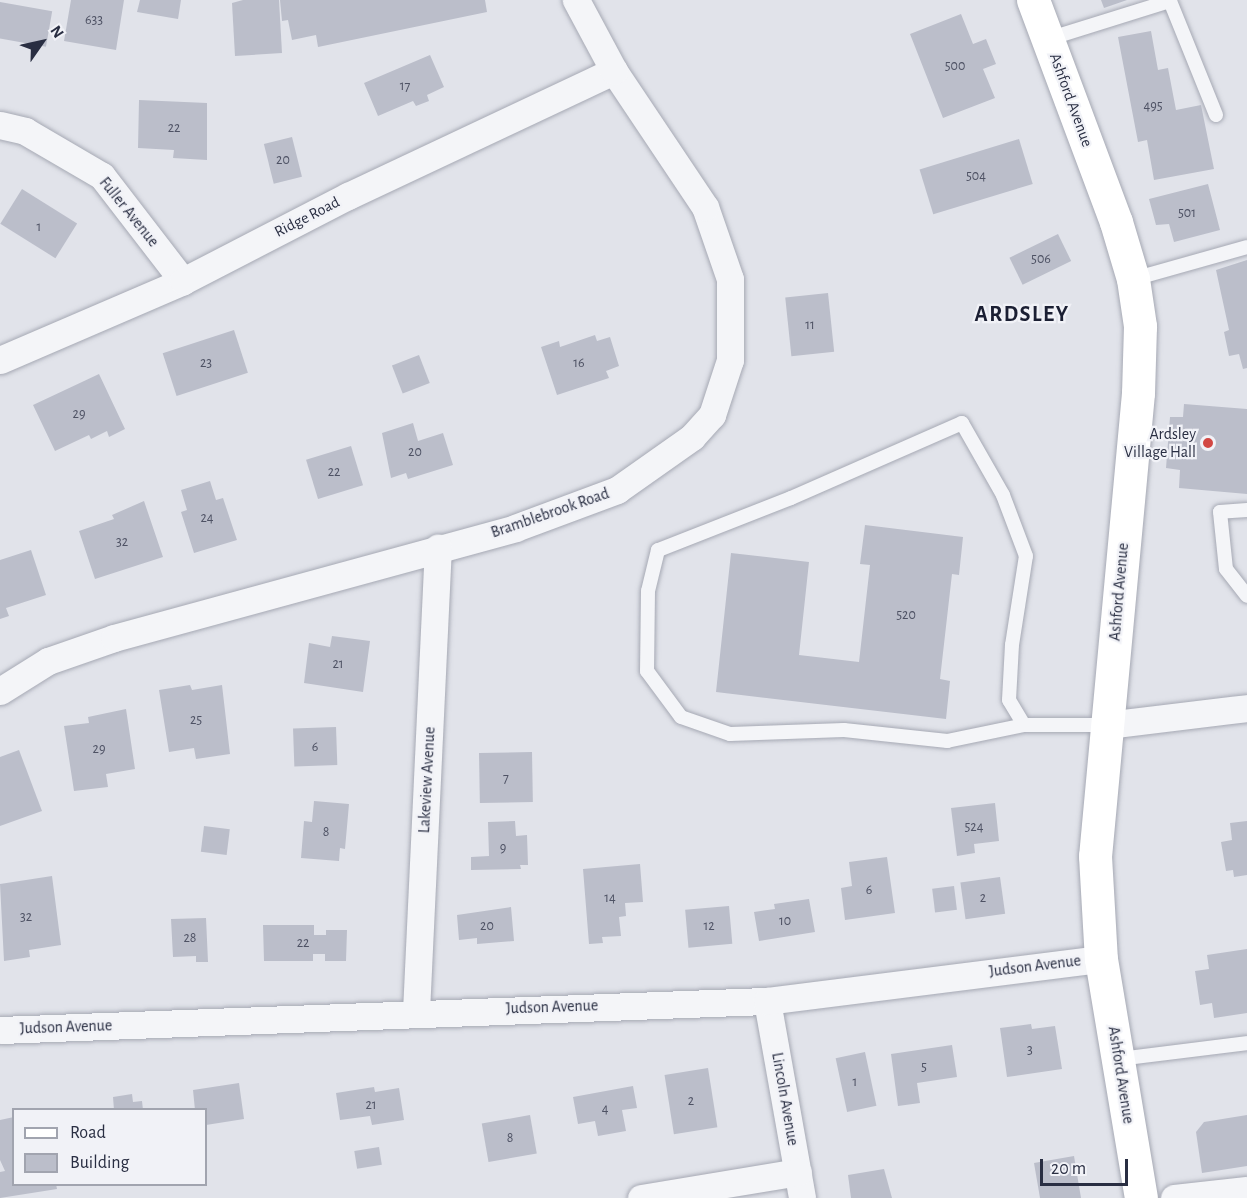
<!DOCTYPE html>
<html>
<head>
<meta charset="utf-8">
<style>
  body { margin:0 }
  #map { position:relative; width:1247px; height:1198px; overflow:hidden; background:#e1e3ea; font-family:"Alegreya Sans",sans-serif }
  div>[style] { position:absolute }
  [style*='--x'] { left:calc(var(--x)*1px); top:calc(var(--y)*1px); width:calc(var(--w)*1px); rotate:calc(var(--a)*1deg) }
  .building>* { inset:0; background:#bbbeca; transform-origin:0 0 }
  .roads { filter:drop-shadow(0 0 2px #a6a9b4) drop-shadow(0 0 2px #a6a9b4) }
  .service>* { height:14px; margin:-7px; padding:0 7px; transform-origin:7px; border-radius:7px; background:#f4f5f8 }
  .minor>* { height:27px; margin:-13.5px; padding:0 13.5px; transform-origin:13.5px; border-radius:13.5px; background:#f4f5f8 }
  .secondary>* { height:33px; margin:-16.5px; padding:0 16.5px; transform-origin:16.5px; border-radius:16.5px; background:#fff }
  .dots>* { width:16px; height:16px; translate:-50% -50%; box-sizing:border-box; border:3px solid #f1f2f7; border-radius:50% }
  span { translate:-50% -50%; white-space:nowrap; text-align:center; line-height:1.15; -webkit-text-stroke:4.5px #f1f2f7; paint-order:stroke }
  .number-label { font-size:14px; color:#4e5264 }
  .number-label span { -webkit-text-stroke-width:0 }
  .street-label { font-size:16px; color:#292e42 }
  .poi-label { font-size:16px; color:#292e42 }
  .right { translate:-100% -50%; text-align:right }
  .district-label { font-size:22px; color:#1b1f33; font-weight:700; letter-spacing:1.5px }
  .legend { position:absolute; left:12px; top:1108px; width:195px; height:78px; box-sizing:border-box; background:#f1f2f7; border:2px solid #a1a4af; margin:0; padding:8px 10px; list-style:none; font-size:18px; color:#292e42 }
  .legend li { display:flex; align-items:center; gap:12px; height:30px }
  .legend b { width:30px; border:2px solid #a1a4af }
  .north { position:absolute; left:12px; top:12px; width:60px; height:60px; -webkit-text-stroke:4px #f1f2f7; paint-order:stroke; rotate:56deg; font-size:16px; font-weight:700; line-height:24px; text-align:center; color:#292e42 }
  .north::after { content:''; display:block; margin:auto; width:21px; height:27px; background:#292e42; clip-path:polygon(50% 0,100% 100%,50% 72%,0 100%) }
  .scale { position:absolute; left:1040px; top:1159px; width:88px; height:27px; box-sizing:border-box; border:3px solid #292e42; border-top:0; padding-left:8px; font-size:18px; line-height:21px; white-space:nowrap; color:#292e42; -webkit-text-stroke:4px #f1f2f7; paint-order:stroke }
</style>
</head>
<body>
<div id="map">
  <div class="building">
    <div style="clip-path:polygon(71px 0,124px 0,116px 50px,64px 41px)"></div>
    <div style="clip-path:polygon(140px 0,181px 0,178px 19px,137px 12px)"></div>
    <div style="clip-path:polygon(243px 0,279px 0,282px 53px,235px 56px,232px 3px)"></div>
    <div style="clip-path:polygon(280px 0,485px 0,487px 12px,318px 47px,316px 35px,292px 40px,288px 20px,282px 21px)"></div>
    <div style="clip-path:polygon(1101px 0,1127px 0,1104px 8px)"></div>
    <div style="left:0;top:2px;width:53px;height:36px;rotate:10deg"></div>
    <div style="clip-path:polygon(961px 14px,973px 44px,986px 39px,996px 64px,983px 69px,995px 98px,943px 118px,910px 34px)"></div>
    <div style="clip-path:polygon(1151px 31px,1158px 70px,1168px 68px,1176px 110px,1201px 105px,1214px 169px,1154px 180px,1147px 140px,1138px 142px,1118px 37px)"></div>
    <div style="clip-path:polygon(430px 55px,444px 87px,427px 95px,429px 101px,416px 106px,413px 101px,378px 116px,364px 83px)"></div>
    <div style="clip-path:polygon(139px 100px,207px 103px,207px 160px,173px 158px,174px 150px,138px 148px)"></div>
    <div style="left:292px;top:137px;width:41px;height:29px;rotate:76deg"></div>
    <div style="left:1019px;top:139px;width:47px;height:104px;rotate:73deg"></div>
    <div style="clip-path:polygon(1208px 184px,1220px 230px,1174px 242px,1169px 224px,1156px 225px,1149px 199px)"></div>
    <div style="left:22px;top:189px;width:65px;height:41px;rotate:32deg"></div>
    <div style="left:1058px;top:234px;width:30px;height:54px;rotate:64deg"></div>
    <div style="clip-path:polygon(1247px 260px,1247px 368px,1243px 369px,1239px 354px,1229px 356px,1224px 332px,1229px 330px,1216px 270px)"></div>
    <div style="left:828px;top:293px;width:59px;height:43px;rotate:84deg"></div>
    <div style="left:234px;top:330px;width:45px;height:75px;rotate:72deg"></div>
    <div style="clip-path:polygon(595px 335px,597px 341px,610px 337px,619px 366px,606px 371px,609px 378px,557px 395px,541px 347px,559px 341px,560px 347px)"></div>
    <div style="left:419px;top:355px;width:30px;height:29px;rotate:69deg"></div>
    <div style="clip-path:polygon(99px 374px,125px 429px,109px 437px,107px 431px,91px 439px,89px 435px,55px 451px,33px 405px)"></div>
    <div style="clip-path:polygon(1184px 404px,1247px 409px,1247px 494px,1179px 488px,1180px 470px,1166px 468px,1170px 417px,1183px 417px)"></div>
    <div style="clip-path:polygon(413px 423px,418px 441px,443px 433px,453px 465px,408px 479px,406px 473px,391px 478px,382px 433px)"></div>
    <div style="left:351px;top:446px;width:41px;height:47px;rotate:73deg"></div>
    <div style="clip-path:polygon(210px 481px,216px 500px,223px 498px,237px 540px,194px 553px,181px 512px,187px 510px,181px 490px)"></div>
    <div style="clip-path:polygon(144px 501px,163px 557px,95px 579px,79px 531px,114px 519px,112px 515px)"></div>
    <div style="clip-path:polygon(865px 525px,963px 537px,959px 575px,952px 574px,940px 679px,950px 681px,946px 719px,716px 692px,731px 553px,809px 562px,799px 655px,859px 662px,870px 565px,860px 564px)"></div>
    <div style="clip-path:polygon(31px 550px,46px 595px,6px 608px,9px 616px,0 619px,0 560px)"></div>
    <div style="clip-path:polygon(332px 636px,370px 641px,363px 692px,304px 683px,309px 643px,330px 647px)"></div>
    <div style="clip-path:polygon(190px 685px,192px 690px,222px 685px,230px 754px,196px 759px,194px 748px,169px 752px,159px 690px)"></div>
    <div style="clip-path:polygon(126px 709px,135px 769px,106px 774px,108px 787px,74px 791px,64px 726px,89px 723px,88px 717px)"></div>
    <div style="left:336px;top:727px;width:38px;height:43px;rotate:88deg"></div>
    <div style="clip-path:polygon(19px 750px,42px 811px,0 826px,0 757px)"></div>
    <div style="left:532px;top:752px;width:50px;height:53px;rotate:89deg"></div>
    <div style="clip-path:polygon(314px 801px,349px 804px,345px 849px,340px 848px,339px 861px,301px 858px,304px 821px,312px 822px)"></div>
    <div style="clip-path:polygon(995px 803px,999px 841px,974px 844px,975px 853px,957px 856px,951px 808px)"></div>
    <div style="clip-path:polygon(515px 821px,516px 836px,527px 835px,528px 865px,520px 865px,521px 869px,471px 870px,471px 857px,489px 856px,488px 822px)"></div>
    <div style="clip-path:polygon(1247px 821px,1247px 875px,1234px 877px,1233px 870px,1226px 871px,1221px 842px,1232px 840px,1230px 823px)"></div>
    <div style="left:204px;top:826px;width:26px;height:26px;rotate:7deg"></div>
    <div style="clip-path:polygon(887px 857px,895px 913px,845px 920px,841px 888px,852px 886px,849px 862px)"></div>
    <div style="clip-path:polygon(640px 864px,643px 902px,625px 903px,626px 916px,619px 917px,621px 936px,602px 937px,603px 943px,589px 944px,583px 869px)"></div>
    <div style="clip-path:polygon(52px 876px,61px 945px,29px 950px,30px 957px,4px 961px,0 884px)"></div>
    <div style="left:1000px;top:877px;width:37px;height:40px;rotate:82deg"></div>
    <div style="left:954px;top:886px;width:24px;height:22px;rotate:83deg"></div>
    <div style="clip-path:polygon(809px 899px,815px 932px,759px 941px,754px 912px,775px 909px,774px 904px)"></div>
    <div style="left:729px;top:906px;width:38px;height:44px;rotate:85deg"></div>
    <div style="clip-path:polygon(511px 907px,514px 941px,477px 944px,477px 938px,459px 940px,457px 915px)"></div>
    <div style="clip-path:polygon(206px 918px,208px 962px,196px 962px,196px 956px,173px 957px,171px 919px)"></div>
    <div style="clip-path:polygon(263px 925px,314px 925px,314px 935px,326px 935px,326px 930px,347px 930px,346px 961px,325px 961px,325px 954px,313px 954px,313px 961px,264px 961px)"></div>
    <div style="clip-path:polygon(1247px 949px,1247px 1013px,1214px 1018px,1212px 1003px,1200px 1005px,1195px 971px,1209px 969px,1207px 955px)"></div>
    <div style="clip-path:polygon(1031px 1024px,1032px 1029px,1055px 1026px,1062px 1069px,1007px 1077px,1000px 1028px)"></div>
    <div style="clip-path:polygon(952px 1045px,957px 1077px,917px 1083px,920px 1103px,898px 1106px,891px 1054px)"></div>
    <div style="left:865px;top:1052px;width:55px;height:30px;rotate:78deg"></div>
    <div style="left:708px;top:1068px;width:60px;height:44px;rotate:81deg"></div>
    <div style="clip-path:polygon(239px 1083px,244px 1119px,206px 1125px,206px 1110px,195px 1110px,193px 1090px)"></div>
    <div style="clip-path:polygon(633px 1086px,637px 1108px,622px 1110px,626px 1131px,598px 1136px,595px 1121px,578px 1124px,573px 1097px)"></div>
    <div style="clip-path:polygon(374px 1087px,375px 1092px,399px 1088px,404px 1120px,372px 1125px,370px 1116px,340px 1120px,336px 1093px)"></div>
    <div style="clip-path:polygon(132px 1094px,133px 1102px,142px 1101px,143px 1110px,114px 1110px,113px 1097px)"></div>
    <div style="left:530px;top:1115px;width:39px;height:49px;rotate:80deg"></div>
    <div style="clip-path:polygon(1247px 1115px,1247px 1166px,1202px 1173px,1196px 1132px,1204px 1122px)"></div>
    <div style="clip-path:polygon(14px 1117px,14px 1184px,56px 1184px,57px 1189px,0 1198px,0 1172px,5px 1171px,0 1160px,0 1120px)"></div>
    <div style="left:379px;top:1147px;width:18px;height:25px;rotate:81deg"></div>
    <div style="clip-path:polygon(1074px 1156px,1081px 1198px,1040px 1198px,1034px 1163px)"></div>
    <div style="clip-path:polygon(884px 1169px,892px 1198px,851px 1198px,848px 1175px)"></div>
  </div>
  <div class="roads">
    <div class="service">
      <div style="--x:1048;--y:39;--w:128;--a:-17.3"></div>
      <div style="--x:1170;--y:1;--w:123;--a:68"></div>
      <div style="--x:1133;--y:279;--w:118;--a:-15.7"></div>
      <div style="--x:1247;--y:510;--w:27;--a:176"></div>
      <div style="--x:1220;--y:512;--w:57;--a:84"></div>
      <div style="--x:1226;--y:569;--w:34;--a:52"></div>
      <div style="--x:1024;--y:725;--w:29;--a:-121"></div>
      <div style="--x:1009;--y:700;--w:55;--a:-86.9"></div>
      <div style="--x:1012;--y:645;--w:90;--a:-81.1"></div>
      <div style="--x:1026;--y:556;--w:65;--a:-110.7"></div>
      <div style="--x:1003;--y:495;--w:83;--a:-119.7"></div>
      <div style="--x:962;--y:423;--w:187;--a:156.3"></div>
      <div style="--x:791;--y:498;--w:143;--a:158.6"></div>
      <div style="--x:658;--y:550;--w:42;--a:103.7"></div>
      <div style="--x:648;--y:591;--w:80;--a:90.7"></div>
      <div style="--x:647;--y:671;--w:57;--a:53.5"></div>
      <div style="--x:681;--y:717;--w:52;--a:19.1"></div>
      <div style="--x:730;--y:734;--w:114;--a:-2"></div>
      <div style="--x:844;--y:730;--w:104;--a:6.1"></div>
      <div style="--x:947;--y:741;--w:79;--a:-11.7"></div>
      <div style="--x:1024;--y:725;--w:83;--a:0"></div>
      <div style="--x:1119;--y:1059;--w:129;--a:-7.1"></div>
    </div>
    <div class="minor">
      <div style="--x:0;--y:125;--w:26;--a:13"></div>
      <div style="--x:25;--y:131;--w:89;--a:30.3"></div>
      <div style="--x:102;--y:176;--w:133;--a:52.4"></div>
      <div style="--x:0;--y:360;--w:199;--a:-23.3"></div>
      <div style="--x:183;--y:281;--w:186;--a:-27.3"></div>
      <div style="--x:348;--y:196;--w:294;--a:-25.2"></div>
      <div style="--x:0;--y:691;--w:57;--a:-32"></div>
      <div style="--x:48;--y:661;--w:70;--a:-19.2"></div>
      <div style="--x:114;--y:638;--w:416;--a:-15.3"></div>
      <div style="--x:515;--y:528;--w:109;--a:-20.4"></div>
      <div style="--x:617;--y:490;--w:92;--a:-35.2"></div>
      <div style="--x:692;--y:437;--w:30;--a:-48"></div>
      <div style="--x:712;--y:415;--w:58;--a:-71.9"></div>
      <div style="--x:730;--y:360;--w:81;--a:-90"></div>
      <div style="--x:730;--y:279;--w:76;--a:-109.1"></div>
      <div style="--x:705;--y:207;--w:164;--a:-123.8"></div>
      <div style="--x:614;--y:71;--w:81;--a:-118.2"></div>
      <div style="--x:1107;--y:725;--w:141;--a:-6.9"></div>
      <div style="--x:767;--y:1001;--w:200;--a:79.9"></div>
      <div style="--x:416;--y:1012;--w:465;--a:-87.3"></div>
      <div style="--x:0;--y:1030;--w:768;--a:-2.17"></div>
      <div style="--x:767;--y:1001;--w:337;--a:-7.2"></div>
      <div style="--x:641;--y:1198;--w:159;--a:-9.4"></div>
      <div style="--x:1174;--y:1198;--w:73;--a:-6.3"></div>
    </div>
    <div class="secondary">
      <div style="--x:1033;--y:0;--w:237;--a:69.5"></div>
      <div style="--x:1116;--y:222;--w:59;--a:73.4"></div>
      <div style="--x:1133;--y:279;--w:48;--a:81.5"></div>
      <div style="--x:1140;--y:326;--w:67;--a:91.7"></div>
      <div style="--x:1138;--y:393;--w:465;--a:95.3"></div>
      <div style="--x:1095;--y:856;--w:103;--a:86.7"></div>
      <div style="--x:1101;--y:959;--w:242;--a:80.5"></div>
    </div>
  </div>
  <div class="dots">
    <div style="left:1208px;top:443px;background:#d24743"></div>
  </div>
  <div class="number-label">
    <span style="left:94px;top:20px">633</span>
    <span style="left:955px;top:66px">500</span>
    <span style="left:405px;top:86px">17</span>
    <span style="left:1153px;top:106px">495</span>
    <span style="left:174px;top:128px">22</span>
    <span style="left:283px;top:160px">20</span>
    <span style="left:976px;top:176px">504</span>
    <span style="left:1187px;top:213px">501</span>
    <span style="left:39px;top:227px">1</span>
    <span style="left:1041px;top:259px">506</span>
    <span style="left:810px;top:325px">11</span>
    <span style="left:206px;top:363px">23</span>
    <span style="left:579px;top:363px">16</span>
    <span style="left:79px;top:414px">29</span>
    <span style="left:415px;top:452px">20</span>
    <span style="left:334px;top:472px">22</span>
    <span style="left:207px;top:518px">24</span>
    <span style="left:122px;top:542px">32</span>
    <span style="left:906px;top:615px">520</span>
    <span style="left:338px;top:664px">21</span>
    <span style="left:196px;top:720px">25</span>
    <span style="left:315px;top:747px">6</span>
    <span style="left:99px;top:749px">29</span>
    <span style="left:506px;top:778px">7</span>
    <span style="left:974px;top:827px">524</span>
    <span style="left:326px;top:832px">8</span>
    <span style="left:503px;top:848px">9</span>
    <span style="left:869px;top:890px">6</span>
    <span style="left:610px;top:898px">14</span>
    <span style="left:983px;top:898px">2</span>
    <span style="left:26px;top:917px">32</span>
    <span style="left:785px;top:921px">10</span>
    <span style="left:487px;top:926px">20</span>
    <span style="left:709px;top:926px">12</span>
    <span style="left:190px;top:938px">28</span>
    <span style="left:303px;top:943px">22</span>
    <span style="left:1030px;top:1050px">3</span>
    <span style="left:924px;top:1067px">5</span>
    <span style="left:855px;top:1082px">1</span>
    <span style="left:691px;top:1101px">2</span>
    <span style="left:371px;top:1105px">21</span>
    <span style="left:605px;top:1109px">4</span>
    <span style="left:510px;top:1138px">8</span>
  </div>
  <div class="street-label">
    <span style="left:1071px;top:100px;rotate:70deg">Ashford Avenue</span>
    <span style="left:129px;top:212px;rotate:51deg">Fuller Avenue</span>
    <span style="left:307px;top:217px;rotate:-27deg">Ridge Road</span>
    <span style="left:550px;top:513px;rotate:-19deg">Bramblebrook Road</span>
    <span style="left:1119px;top:592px;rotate:-85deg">Ashford Avenue</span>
    <span style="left:427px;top:780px;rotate:-87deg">Lakeview Avenue</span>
    <span style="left:1035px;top:966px;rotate:-7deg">Judson Avenue</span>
    <span style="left:552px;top:1007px;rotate:-2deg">Judson Avenue</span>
    <span style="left:66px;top:1027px;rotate:-2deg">Judson Avenue</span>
    <span style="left:1121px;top:1075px;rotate:81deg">Ashford Avenue</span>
    <span style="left:785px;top:1099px;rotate:80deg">Lincoln Avenue</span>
  </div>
  <div class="poi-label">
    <span class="right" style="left:1196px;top:443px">Ardsley<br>Village Hall</span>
  </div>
  <div class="district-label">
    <span style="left:1022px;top:315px">ARDSLEY</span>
  </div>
  <ul class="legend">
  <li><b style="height:8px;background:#fff"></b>Road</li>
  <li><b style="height:16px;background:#bbbeca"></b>Building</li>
  </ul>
  <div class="north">N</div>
  <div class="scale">20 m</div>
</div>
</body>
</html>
